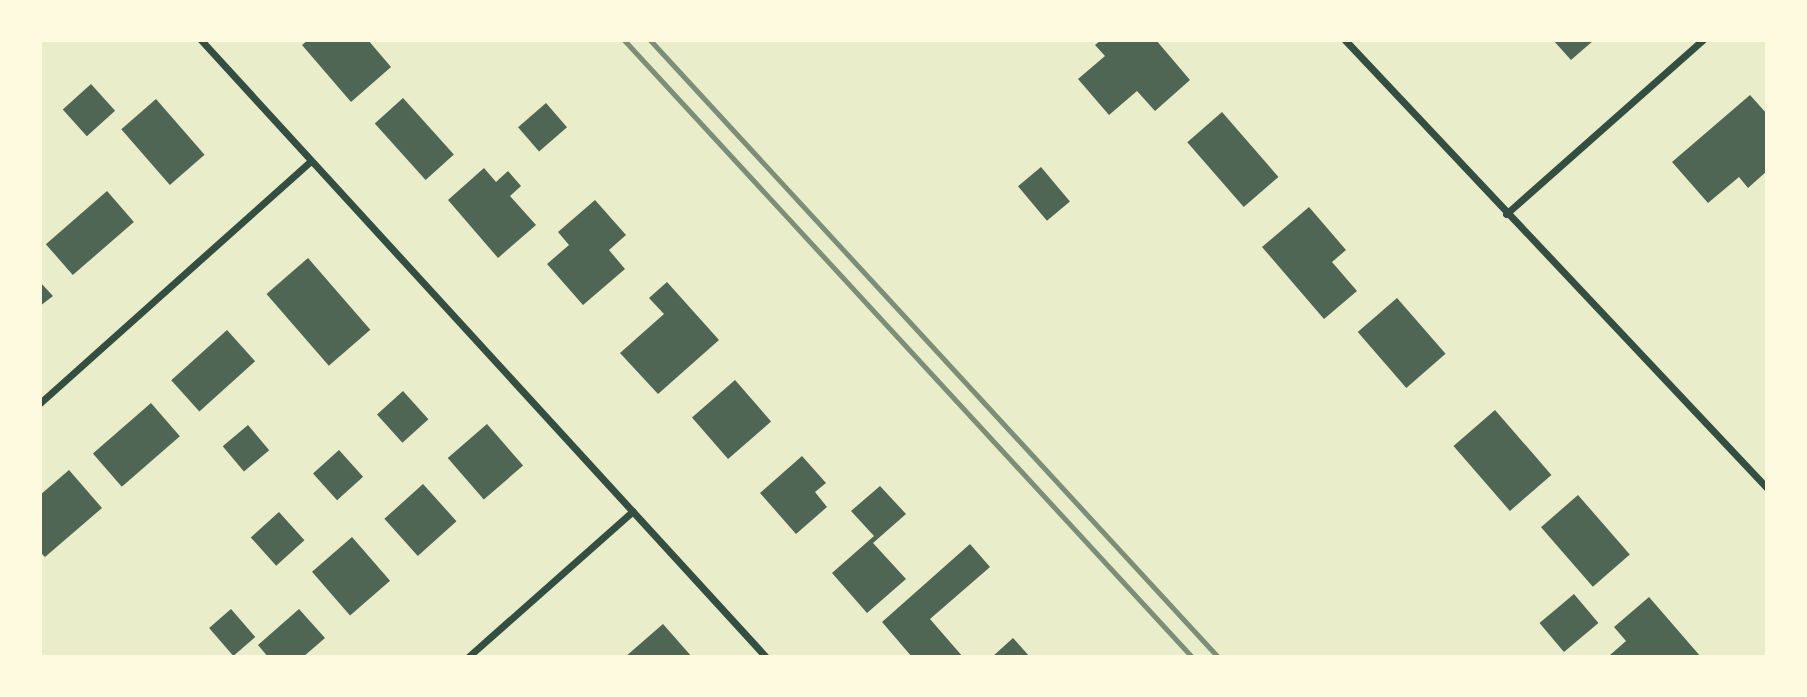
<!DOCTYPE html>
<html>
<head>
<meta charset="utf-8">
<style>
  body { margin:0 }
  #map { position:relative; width:1807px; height:697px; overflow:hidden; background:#e9edc9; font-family:Barlow,sans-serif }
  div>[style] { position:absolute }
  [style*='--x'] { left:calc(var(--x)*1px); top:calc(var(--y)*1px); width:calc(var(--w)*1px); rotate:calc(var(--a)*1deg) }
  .building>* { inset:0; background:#4f6655; transform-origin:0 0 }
  .minor>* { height:7px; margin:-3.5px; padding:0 3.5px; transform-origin:3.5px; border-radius:3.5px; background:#344e41 }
  .rail>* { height:5px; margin:-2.5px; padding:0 2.5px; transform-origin:2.5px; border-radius:2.5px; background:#7c8e77 }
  span { translate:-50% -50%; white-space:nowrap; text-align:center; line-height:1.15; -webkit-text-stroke:6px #fefae0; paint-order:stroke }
  .frame { position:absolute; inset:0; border:42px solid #fefae0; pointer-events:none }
</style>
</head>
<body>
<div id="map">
  <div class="building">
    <div style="clip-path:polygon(308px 40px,368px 40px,391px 67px,351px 102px,302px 45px)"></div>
    <div style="clip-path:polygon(1101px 40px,1156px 40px,1190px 80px,1155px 111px,1137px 91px,1109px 115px,1078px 79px,1105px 56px,1095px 45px)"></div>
    <div style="clip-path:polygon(1553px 40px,1594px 40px,1571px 60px)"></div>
    <div style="left:91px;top:84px;width:36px;height:38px;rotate:48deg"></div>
    <div style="clip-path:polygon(1750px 95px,1767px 114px,1767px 171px,1748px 188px,1739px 177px,1708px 203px,1672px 162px)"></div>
    <div style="left:403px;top:98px;width:76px;height:38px;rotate:48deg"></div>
    <div style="left:156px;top:99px;width:74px;height:46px;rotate:49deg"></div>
    <div style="left:546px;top:103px;width:32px;height:37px;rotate:49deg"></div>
    <div style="left:1222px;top:112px;width:86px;height:46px;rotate:49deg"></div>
    <div style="left:1041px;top:167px;width:45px;height:30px;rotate:50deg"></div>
    <div style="clip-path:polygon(484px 168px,496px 182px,508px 171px,521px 186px,510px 196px,536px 225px,498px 258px,448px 200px)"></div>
    <div style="left:107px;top:191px;width:41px;height:81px;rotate:49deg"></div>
    <div style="clip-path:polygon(595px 200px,626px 235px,609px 250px,625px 269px,583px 305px,547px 264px,569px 245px,558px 232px)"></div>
    <div style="clip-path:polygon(1309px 207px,1346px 250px,1332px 262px,1357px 291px,1324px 319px,1262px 247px)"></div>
    <div style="left:308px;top:258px;width:95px;height:55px;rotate:49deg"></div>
    <div style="clip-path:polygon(40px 282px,53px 296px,40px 306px)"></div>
    <div style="clip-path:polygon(667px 282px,719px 340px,658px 394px,620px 353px,664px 314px,649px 298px)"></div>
    <div style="left:1397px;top:298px;width:74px;height:52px;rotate:49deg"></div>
    <div style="left:227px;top:330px;width:42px;height:75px;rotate:48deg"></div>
    <div style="left:735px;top:380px;width:55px;height:57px;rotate:49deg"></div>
    <div style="left:403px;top:391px;width:38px;height:35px;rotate:48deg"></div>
    <div style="left:151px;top:403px;width:44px;height:77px;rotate:49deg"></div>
    <div style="left:1495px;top:410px;width:86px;height:55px;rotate:49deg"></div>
    <div style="left:487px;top:424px;width:55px;height:52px;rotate:49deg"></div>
    <div style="left:248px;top:425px;width:33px;height:33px;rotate:50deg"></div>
    <div style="left:339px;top:450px;width:36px;height:35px;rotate:48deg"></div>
    <div style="clip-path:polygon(802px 456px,826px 483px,815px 492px,827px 507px,796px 534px,760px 493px)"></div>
    <div style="clip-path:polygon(69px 470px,102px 508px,45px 557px,40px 552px,40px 495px)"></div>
    <div style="left:423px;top:484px;width:50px;height:52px;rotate:48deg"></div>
    <div style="clip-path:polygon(880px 486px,906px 514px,873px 543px,906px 579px,867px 613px,832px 573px,874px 536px,851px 511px)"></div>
    <div style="left:1578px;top:495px;width:79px;height:49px;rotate:49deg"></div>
    <div style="left:279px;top:512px;width:38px;height:38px;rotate:48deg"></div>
    <div style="left:352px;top:537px;width:58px;height:53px;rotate:49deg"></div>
    <div style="clip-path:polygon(970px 544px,990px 567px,930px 619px,963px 657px,912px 657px,882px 622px)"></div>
    <div style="left:1574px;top:594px;width:38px;height:45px;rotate:50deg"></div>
    <div style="clip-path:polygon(1649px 597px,1701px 657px,1610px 655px,1626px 641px,1614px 627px)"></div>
    <div style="left:231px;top:609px;width:37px;height:29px;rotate:49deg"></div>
    <div style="clip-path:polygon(299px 609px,325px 638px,303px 657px,268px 657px,258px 645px)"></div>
    <div style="clip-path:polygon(663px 624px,692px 657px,625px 657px)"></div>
    <div style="clip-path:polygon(1013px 638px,1030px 657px,992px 657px)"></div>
  </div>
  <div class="minor">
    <div style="--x:201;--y:40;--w:837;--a:47.52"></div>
    <div style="--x:1345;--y:40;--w:615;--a:46.71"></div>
    <div style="--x:1506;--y:214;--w:263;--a:-41.5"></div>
    <div style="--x:40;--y:403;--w:363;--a:-41.8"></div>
    <div style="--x:468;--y:657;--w:220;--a:-41.5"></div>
  </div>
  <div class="rail">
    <div style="--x:624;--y:40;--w:839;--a:47.37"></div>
    <div style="--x:650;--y:40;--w:839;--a:47.37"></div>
  </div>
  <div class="frame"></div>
</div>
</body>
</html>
